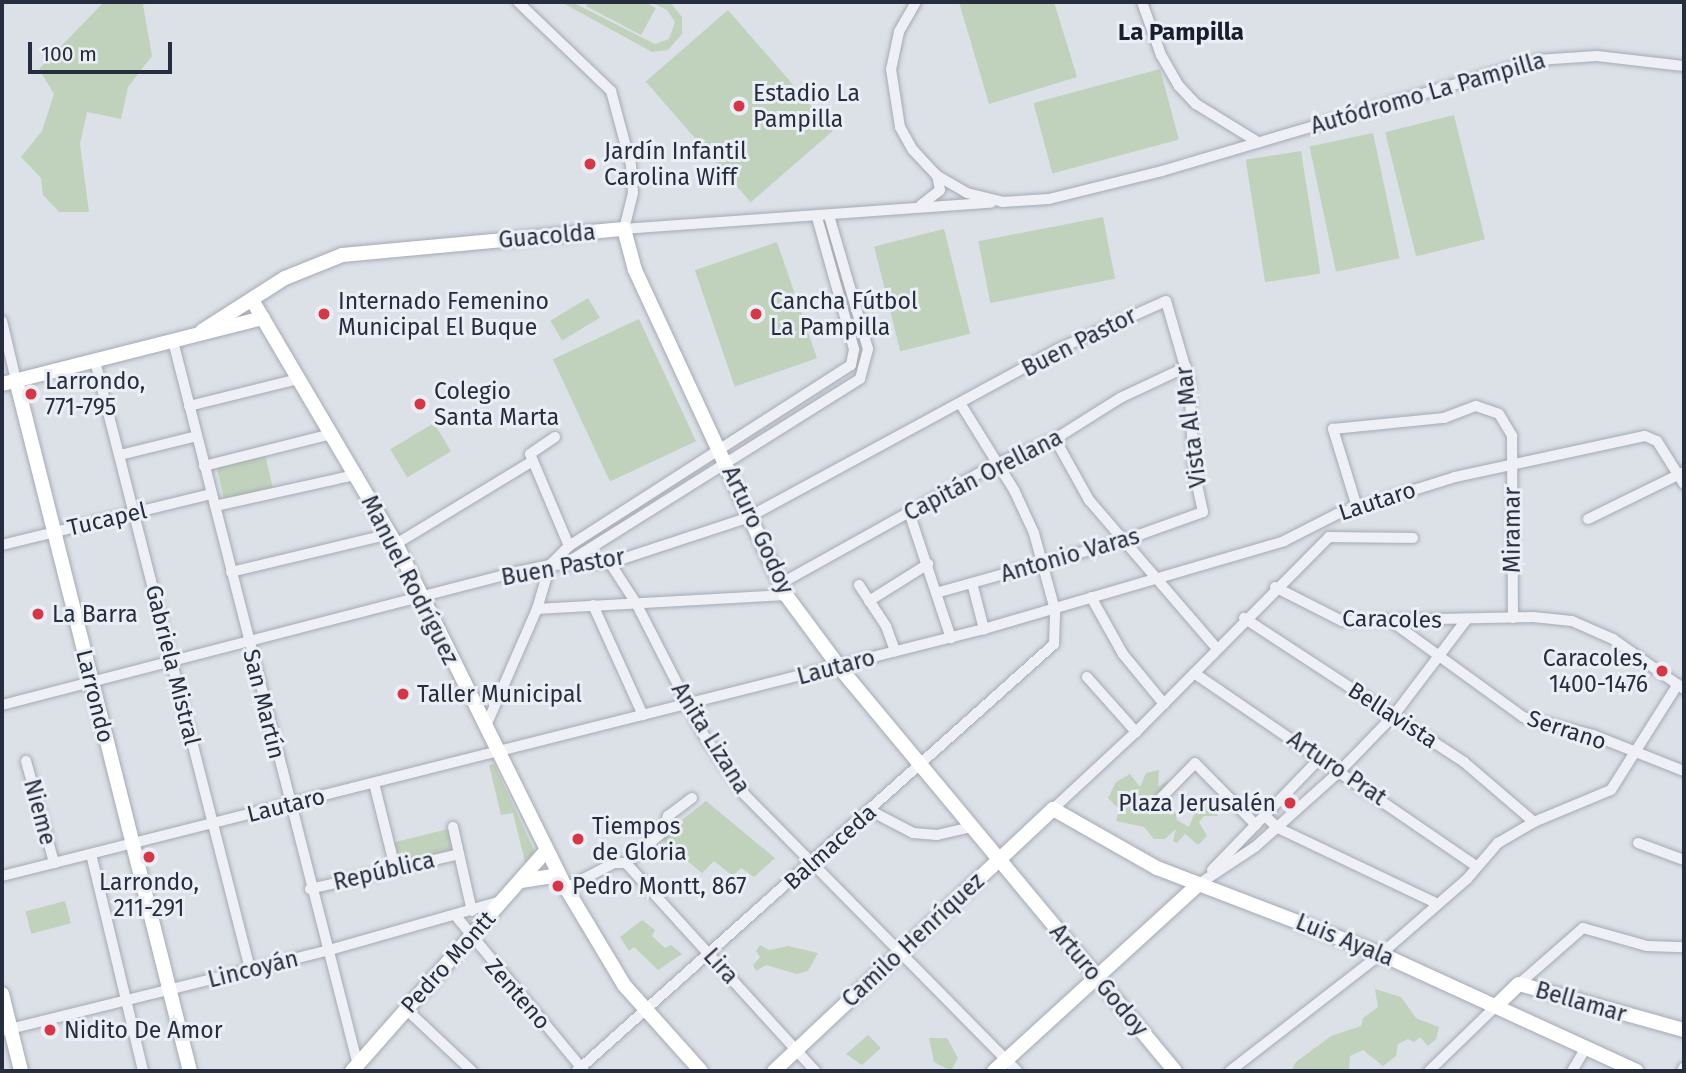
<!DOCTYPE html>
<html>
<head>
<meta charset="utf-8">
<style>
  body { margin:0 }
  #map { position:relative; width:1686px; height:1073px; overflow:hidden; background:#dce0e7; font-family:"Fira Sans",sans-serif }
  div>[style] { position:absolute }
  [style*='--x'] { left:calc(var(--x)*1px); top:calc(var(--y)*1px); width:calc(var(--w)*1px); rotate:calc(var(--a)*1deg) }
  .green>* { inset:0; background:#c0d2bc; transform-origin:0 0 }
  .roads { filter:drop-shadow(0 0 2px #a5aab4) drop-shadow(0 0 2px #a5aab4) }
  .street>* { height:10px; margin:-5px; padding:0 5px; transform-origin:5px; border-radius:5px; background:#eef0f5 }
  .secondary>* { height:14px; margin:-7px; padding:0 7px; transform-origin:7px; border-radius:7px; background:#fff }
  .dots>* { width:19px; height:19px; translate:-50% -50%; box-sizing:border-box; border:4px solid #ebeff5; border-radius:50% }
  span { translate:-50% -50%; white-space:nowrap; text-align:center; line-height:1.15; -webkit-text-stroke:6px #ebeff5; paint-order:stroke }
  .poi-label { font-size:23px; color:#252d3e }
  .left { translate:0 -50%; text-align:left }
  .right { translate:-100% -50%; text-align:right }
  .street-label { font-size:23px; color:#252d3e }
  .neighbourhood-label { font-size:24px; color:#171e2e; font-weight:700 }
  .frame { position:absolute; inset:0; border:4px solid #252d3e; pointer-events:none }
  .scale { position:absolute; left:28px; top:42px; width:144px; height:32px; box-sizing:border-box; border:4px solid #252d3e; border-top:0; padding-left:9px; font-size:21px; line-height:24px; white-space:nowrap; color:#252d3e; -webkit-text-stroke:5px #ebeff5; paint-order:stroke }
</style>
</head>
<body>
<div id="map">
  <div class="green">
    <div style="clip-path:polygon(104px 2px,148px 2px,143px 5px,152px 56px,128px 87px,121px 119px,87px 112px,80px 144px,89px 212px,59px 212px,43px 195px,41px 178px,21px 157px,42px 131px,54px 94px,39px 69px)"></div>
    <div style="clip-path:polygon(561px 2px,572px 2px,655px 44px,669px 39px,675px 22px,667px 10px,651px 2px,670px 2px,682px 17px,682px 34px,668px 50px,652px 52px)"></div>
    <div style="clip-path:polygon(589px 2px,644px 2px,656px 8px,641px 35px,586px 6px)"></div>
    <div style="clip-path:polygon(959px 2px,1054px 2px,1077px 77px,989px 104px)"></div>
    <div style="left:728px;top:10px;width:160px;height:109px;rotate:49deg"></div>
    <div style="left:1160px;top:69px;width:73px;height:131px;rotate:75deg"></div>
    <div style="left:1454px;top:115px;width:128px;height:71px;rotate:76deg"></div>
    <div style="left:1373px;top:133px;width:128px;height:65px;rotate:78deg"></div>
    <div style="left:1301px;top:151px;width:124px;height:56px;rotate:81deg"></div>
    <div style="left:1103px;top:217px;width:63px;height:127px;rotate:79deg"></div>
    <div style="left:944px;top:229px;width:108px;height:72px;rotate:76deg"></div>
    <div style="left:777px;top:242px;width:123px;height:87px;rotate:71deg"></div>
    <div style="left:588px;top:298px;width:23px;height:44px;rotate:59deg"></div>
    <div style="left:639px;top:319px;width:135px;height:95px;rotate:65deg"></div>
    <div style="left:434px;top:423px;width:33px;height:51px;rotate:59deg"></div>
    <div style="left:265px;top:454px;width:37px;height:50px;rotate:77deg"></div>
    <div style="clip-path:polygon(494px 764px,535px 852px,526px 866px,513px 813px,501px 815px,489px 765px)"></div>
    <div style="clip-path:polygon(1159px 770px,1158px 787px,1169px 780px,1154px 803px,1171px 815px,1175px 811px,1177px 820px,1189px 827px,1198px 805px,1210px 804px,1218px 816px,1204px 816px,1199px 822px,1207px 836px,1198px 845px,1185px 834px,1177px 843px,1173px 841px,1176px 829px,1165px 839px,1154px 839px,1144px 827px,1116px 821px,1119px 809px,1108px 798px,1116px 782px,1130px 774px,1140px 787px,1146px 773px)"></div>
    <div style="clip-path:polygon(706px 801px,775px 858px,754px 877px,741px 868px,733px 876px,714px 861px,702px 873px,659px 838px)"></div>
    <div style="left:448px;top:829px;width:21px;height:55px;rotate:76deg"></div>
    <div style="left:65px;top:901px;width:23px;height:41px;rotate:75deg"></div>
    <div style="clip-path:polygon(642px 920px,655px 930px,652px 936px,665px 948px,671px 945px,682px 954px,658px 970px,634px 947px,629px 951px,620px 937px)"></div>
    <div style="clip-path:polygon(760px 945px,769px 950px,788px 946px,818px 953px,808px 971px,797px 974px,766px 965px,756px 971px,753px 965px,760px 957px,756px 951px)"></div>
    <div style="clip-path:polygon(1375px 989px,1401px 997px,1416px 1018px,1439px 1027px,1436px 1039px,1428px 1046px,1420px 1037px,1414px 1042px,1408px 1039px,1398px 1044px,1396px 1056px,1383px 1066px,1363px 1050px,1350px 1056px,1349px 1071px,1291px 1071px,1296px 1062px,1331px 1036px,1361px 1026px,1363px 1018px,1378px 1007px)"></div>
    <div style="clip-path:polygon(868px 1035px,881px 1048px,862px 1065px,846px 1054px)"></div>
    <div style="clip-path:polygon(947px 1038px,958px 1058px,951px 1071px,934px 1062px,929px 1038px)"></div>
  </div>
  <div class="roads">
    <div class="street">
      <div style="--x:518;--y:2;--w:129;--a:43.7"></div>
      <div style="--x:611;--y:91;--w:77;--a:74.9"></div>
      <div style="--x:631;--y:165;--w:28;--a:86"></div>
      <div style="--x:633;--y:193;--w:37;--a:104"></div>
      <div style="--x:624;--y:229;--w:368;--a:-4.1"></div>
      <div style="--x:916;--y:2;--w:34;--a:120"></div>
      <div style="--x:899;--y:32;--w:38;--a:102"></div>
      <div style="--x:891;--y:69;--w:59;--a:81.2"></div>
      <div style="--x:900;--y:127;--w:26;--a:61"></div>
      <div style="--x:913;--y:150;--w:34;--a:47"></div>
      <div style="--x:936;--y:175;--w:36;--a:30"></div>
      <div style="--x:967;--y:193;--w:36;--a:14"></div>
      <div style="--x:1002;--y:202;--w:47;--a:-3.7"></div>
      <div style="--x:1049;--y:199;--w:116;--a:-13.9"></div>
      <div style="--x:1162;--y:171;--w:391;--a:-16.5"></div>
      <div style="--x:1537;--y:60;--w:60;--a:-3.8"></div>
      <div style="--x:1597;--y:56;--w:88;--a:6.6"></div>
      <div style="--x:1142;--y:2;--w:56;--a:70.3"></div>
      <div style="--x:1161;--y:55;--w:36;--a:60"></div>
      <div style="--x:1179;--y:86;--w:25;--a:47"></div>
      <div style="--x:1196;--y:104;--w:73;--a:31.5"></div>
      <div style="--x:921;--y:205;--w:24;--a:-38"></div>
      <div style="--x:940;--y:190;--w:15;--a:-101"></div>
      <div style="--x:2;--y:321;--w:61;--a:76.7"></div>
      <div style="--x:173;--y:341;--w:751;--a:75.67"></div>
      <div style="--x:95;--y:361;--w:627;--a:75.7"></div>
      <div style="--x:189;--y:406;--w:112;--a:-13.9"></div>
      <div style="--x:555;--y:437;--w:30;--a:146"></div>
      <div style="--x:530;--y:454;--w:100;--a:67"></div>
      <div style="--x:1055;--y:439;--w:70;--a:60.9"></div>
      <div style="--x:1089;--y:500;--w:196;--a:49.3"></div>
      <div style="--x:120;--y:455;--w:79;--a:-13.9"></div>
      <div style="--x:204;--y:466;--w:131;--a:-14.1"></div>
      <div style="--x:215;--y:506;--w:143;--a:-12.5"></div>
      <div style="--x:1357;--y:507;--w:82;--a:-107.1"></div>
      <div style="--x:1333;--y:429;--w:112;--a:-5.7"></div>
      <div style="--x:1444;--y:418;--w:34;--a:-21"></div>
      <div style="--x:1476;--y:406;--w:24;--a:19"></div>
      <div style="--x:1499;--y:414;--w:26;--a:59"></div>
      <div style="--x:1512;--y:436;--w:182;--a:89.7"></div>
      <div style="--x:909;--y:512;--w:133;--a:71.6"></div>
      <div style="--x:1588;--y:519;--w:107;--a:-26.1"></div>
      <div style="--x:396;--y:544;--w:158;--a:-31.3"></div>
      <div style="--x:2;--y:545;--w:215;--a:-13.7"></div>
      <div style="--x:557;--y:563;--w:16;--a:-14"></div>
      <div style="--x:573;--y:559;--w:339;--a:-32.1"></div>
      <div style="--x:860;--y:379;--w:31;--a:-75"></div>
      <div style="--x:868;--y:349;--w:139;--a:-106.3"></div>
      <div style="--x:610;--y:563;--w:48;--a:57"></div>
      <div style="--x:636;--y:603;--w:147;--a:62.9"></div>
      <div style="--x:703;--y:734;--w:74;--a:55.5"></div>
      <div style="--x:745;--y:795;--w:388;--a:45.4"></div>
      <div style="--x:231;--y:572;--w:163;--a:-13.4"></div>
      <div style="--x:972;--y:583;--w:48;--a:75.4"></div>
      <div style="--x:780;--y:584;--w:247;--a:-29.1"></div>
      <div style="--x:996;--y:464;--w:64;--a:-23"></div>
      <div style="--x:1055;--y:439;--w:77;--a:-32.2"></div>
      <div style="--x:1120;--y:398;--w:73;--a:-25.2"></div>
      <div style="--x:859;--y:585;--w:49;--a:56.6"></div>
      <div style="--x:886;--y:626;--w:27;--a:70"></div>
      <div style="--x:1275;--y:587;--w:75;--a:26.9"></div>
      <div style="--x:1342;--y:621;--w:191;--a:-1.2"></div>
      <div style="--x:1533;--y:617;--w:39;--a:6"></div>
      <div style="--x:1572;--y:621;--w:45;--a:23.7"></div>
      <div style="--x:1613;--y:639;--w:87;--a:35.2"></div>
      <div style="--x:1091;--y:597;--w:65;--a:60.7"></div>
      <div style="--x:1123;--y:654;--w:65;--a:50.6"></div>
      <div style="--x:869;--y:601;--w:70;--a:-32.1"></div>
      <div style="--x:593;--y:605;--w:121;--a:65.6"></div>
      <div style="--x:537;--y:609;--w:249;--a:-3.2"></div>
      <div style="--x:1244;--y:618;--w:263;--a:33.2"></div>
      <div style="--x:1464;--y:762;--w:92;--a:40.6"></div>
      <div style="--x:1391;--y:621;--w:163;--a:36"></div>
      <div style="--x:1523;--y:717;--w:72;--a:14.4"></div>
      <div style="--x:1593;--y:735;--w:98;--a:21.6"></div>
      <div style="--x:1194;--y:673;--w:342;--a:34.4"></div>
      <div style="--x:1087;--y:677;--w:74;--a:48.3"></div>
      <div style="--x:2;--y:705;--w:527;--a:-14.51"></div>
      <div style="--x:512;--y:573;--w:39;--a:-12"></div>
      <div style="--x:550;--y:565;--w:60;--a:-1.9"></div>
      <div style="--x:610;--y:563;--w:144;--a:-18.2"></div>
      <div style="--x:747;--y:518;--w:352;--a:-28.5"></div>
      <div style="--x:1056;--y:350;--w:120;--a:-24"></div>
      <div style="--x:1166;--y:301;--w:82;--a:73.8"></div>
      <div style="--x:1189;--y:380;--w:91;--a:86.9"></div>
      <div style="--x:1194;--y:471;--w:42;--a:77.6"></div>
      <div style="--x:1203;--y:512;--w:86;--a:160.3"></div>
      <div style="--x:1122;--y:541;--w:193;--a:164.4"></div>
      <div style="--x:485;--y:728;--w:130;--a:-66.4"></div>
      <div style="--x:537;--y:609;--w:46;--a:-73.5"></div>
      <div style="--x:550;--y:565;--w:27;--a:-45"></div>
      <div style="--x:569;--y:546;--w:335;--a:-32.7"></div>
      <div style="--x:851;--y:365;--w:16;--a:-79"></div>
      <div style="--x:854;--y:349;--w:137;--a:-105.7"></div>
      <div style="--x:26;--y:761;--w:106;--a:74.6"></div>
      <div style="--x:374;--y:783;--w:88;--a:76.1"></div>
      <div style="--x:1160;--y:799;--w:50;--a:-45.8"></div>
      <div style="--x:1195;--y:763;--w:87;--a:45.5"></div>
      <div style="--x:1053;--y:809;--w:113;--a:-42.9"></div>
      <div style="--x:1136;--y:732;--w:274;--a:-45.3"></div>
      <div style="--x:1329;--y:537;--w:84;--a:0.7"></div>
      <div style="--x:871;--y:811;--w:47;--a:27.6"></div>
      <div style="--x:913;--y:833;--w:24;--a:5"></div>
      <div style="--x:937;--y:835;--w:35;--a:-13"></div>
      <div style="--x:1265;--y:816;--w:18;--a:43"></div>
      <div style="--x:1278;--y:828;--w:177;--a:25.4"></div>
      <div style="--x:453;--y:827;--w:86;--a:77.3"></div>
      <div style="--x:1638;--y:843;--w:49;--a:20.3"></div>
      <div style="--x:91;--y:854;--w:223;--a:76.5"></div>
      <div style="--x:626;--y:863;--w:48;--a:-40"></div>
      <div style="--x:663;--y:832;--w:17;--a:-73"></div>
      <div style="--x:668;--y:816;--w:30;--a:-37"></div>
      <div style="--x:1212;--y:870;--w:157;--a:-46"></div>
      <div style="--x:2;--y:876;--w:1013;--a:-14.12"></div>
      <div style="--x:984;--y:629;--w:313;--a:-16.3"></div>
      <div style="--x:1284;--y:541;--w:59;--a:-27"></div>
      <div style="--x:1337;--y:514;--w:124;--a:-17.4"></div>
      <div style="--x:1455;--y:477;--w:194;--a:-12.2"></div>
      <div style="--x:1645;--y:436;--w:13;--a:23"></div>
      <div style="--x:1657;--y:441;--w:51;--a:57.9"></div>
      <div style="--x:1199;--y:884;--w:67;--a:-33.5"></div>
      <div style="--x:1255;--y:847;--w:114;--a:-41.8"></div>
      <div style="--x:1340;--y:771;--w:78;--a:-46"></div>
      <div style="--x:1394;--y:715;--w:121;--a:-52.8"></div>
      <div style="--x:566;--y:888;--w:54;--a:-27.5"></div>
      <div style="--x:614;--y:863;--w:12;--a:0"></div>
      <div style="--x:626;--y:863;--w:281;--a:47.7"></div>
      <div style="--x:310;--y:889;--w:153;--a:-13.2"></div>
      <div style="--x:455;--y:915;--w:202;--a:50.4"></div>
      <div style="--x:1519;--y:984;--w:85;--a:-41.2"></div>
      <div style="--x:1583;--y:928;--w:66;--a:15.7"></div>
      <div style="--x:1647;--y:946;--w:37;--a:2"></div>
      <div style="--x:406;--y:1009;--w:91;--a:43.2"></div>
      <div style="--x:2;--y:1031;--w:334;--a:-13.9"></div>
      <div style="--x:326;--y:951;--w:179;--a:-15.9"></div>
      <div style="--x:577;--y:1071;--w:640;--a:-41.83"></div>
      <div style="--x:1054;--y:644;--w:34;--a:-88"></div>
      <div style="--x:1055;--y:610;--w:80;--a:-105.3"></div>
      <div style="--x:1034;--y:533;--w:47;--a:-114.9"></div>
      <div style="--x:1014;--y:490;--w:102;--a:-121.8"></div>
      <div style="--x:1230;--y:1071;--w:191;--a:-37.8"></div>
      <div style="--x:1381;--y:954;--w:114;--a:-41.1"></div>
      <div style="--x:1467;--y:879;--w:48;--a:-49.3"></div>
      <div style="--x:1498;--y:843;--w:42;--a:-30.3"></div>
      <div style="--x:1534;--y:822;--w:83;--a:-22.6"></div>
      <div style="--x:1611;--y:790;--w:125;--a:-57.7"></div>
      <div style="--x:1429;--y:1071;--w:95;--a:-44.1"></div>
      <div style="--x:1572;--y:1071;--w:29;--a:-59"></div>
      <div style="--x:1682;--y:1071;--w:4;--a:-63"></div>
    </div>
    <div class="secondary">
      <div style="--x:252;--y:300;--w:283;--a:59.5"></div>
      <div style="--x:396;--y:544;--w:384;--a:63.7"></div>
      <div style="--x:566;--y:888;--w:113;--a:59.1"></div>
      <div style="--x:624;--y:985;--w:115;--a:48.2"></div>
      <div style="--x:202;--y:331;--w:98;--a:-32.6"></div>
      <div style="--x:285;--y:278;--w:61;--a:-22"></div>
      <div style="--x:342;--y:255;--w:283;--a:-5.3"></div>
      <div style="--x:624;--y:229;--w:42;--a:75"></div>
      <div style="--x:635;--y:270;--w:358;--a:65.1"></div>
      <div style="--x:786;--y:595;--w:91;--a:53.5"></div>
      <div style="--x:840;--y:668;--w:524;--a:50.26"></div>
      <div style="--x:16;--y:380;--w:713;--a:75.87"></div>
      <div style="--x:2;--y:384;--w:269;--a:-14.2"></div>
      <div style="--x:521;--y:881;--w:37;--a:-9"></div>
      <div style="--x:2;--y:994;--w:79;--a:76.1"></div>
      <div style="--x:1497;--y:1005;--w:30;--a:-44"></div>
      <div style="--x:1519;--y:984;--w:171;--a:15.6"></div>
      <div style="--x:352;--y:1071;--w:292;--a:-48.6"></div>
      <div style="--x:774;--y:1071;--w:383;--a:-43.2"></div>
      <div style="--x:1053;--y:809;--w:120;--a:29.6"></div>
      <div style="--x:1157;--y:868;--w:240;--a:21"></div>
      <div style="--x:1381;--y:954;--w:281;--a:24.6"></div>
      <div style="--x:994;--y:1071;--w:277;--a:-42.4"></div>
    </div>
  </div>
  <div class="dots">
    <div style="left:739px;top:106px;background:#d73647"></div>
    <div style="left:590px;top:164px;background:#d73647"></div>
    <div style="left:324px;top:314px;background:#d73647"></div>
    <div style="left:756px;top:314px;background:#d73647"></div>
    <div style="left:31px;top:394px;background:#d73647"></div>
    <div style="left:420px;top:404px;background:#d73647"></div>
    <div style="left:38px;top:614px;background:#d73647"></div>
    <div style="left:1662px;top:671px;background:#d73647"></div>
    <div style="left:403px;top:694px;background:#d73647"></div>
    <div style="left:1290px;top:803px;background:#d73647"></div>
    <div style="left:578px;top:839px;background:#d73647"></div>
    <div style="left:149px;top:857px;background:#d73647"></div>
    <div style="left:558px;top:886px;background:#d73647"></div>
    <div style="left:50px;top:1030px;background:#d73647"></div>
  </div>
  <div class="poi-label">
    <span class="left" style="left:753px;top:106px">Estadio La<br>Pampilla</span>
    <span class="left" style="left:604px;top:164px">Jardín Infantil<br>Carolina Wiff</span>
    <span class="left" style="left:338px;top:314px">Internado Femenino<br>Municipal El Buque</span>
    <span class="left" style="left:770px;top:314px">Cancha Fútbol<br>La Pampilla</span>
    <span class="left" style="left:45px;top:394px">Larrondo,<br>771-795</span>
    <span class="left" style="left:434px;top:404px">Colegio<br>Santa Marta</span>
    <span class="left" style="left:52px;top:614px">La Barra</span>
    <span class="right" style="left:1648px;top:671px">Caracoles,<br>1400-1476</span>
    <span class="left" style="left:417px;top:694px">Taller Municipal</span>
    <span class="right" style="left:1276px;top:803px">Plaza Jerusalén</span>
    <span class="left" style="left:592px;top:839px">Tiempos<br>de Gloria</span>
    <span style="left:149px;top:895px">Larrondo,<br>211-291</span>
    <span class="left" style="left:572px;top:886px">Pedro Montt, 867</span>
    <span class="left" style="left:64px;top:1030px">Nidito De Amor</span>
  </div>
  <div class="street-label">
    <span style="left:1428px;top:93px;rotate:-16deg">Autódromo La Pampilla</span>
    <span style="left:547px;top:236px;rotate:-5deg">Guacolda</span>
    <span style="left:1079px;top:342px;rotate:-27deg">Buen Pastor</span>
    <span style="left:1191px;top:427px;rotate:-97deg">Vista Al Mar</span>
    <span style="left:983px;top:475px;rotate:-27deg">Capitán Orellana</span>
    <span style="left:1377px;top:501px;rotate:-18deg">Lautaro</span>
    <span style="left:107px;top:519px;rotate:-13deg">Tucapel</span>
    <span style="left:758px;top:530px;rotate:65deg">Arturo Godoy</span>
    <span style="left:1512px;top:530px;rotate:-90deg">Miramar</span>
    <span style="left:1070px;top:555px;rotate:-16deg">Antonio Varas</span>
    <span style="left:563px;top:567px;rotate:-10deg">Buen Pastor</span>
    <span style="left:410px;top:580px;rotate:63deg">Manuel Rodríguez</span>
    <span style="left:1392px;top:619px;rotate:1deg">Caracoles</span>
    <span style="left:173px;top:665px;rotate:76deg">Gabriela Mistral</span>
    <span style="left:836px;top:667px;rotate:-15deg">Lautaro</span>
    <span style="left:95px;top:696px;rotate:76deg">Larrondo</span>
    <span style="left:264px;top:704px;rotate:76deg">San Martín</span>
    <span style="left:1393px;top:715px;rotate:33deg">Bellavista</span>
    <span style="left:1567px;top:730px;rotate:18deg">Serrano</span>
    <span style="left:711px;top:738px;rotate:58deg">Anita Lizana</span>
    <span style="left:1337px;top:768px;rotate:34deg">Arturo Prat</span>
    <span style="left:286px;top:805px;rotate:-14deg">Lautaro</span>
    <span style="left:40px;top:812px;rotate:75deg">Nieme</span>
    <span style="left:830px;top:847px;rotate:-42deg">Balmaceda</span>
    <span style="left:384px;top:871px;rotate:-13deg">República</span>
    <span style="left:913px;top:940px;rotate:-43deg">Camilo Henríquez</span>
    <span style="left:1345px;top:940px;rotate:22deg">Luis Ayala</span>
    <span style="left:448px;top:962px;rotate:-48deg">Pedro Montt</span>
    <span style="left:721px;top:966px;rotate:48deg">Lira</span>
    <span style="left:253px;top:969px;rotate:-14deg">Lincoyán</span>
    <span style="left:1099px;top:980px;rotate:50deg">Arturo Godoy</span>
    <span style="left:518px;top:994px;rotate:49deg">Zenteno</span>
    <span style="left:1581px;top:1002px;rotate:16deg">Bellamar</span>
  </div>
  <div class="neighbourhood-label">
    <span style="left:1181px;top:33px">La Pampilla</span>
  </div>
  <div class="frame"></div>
  <div class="scale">100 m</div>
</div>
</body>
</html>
